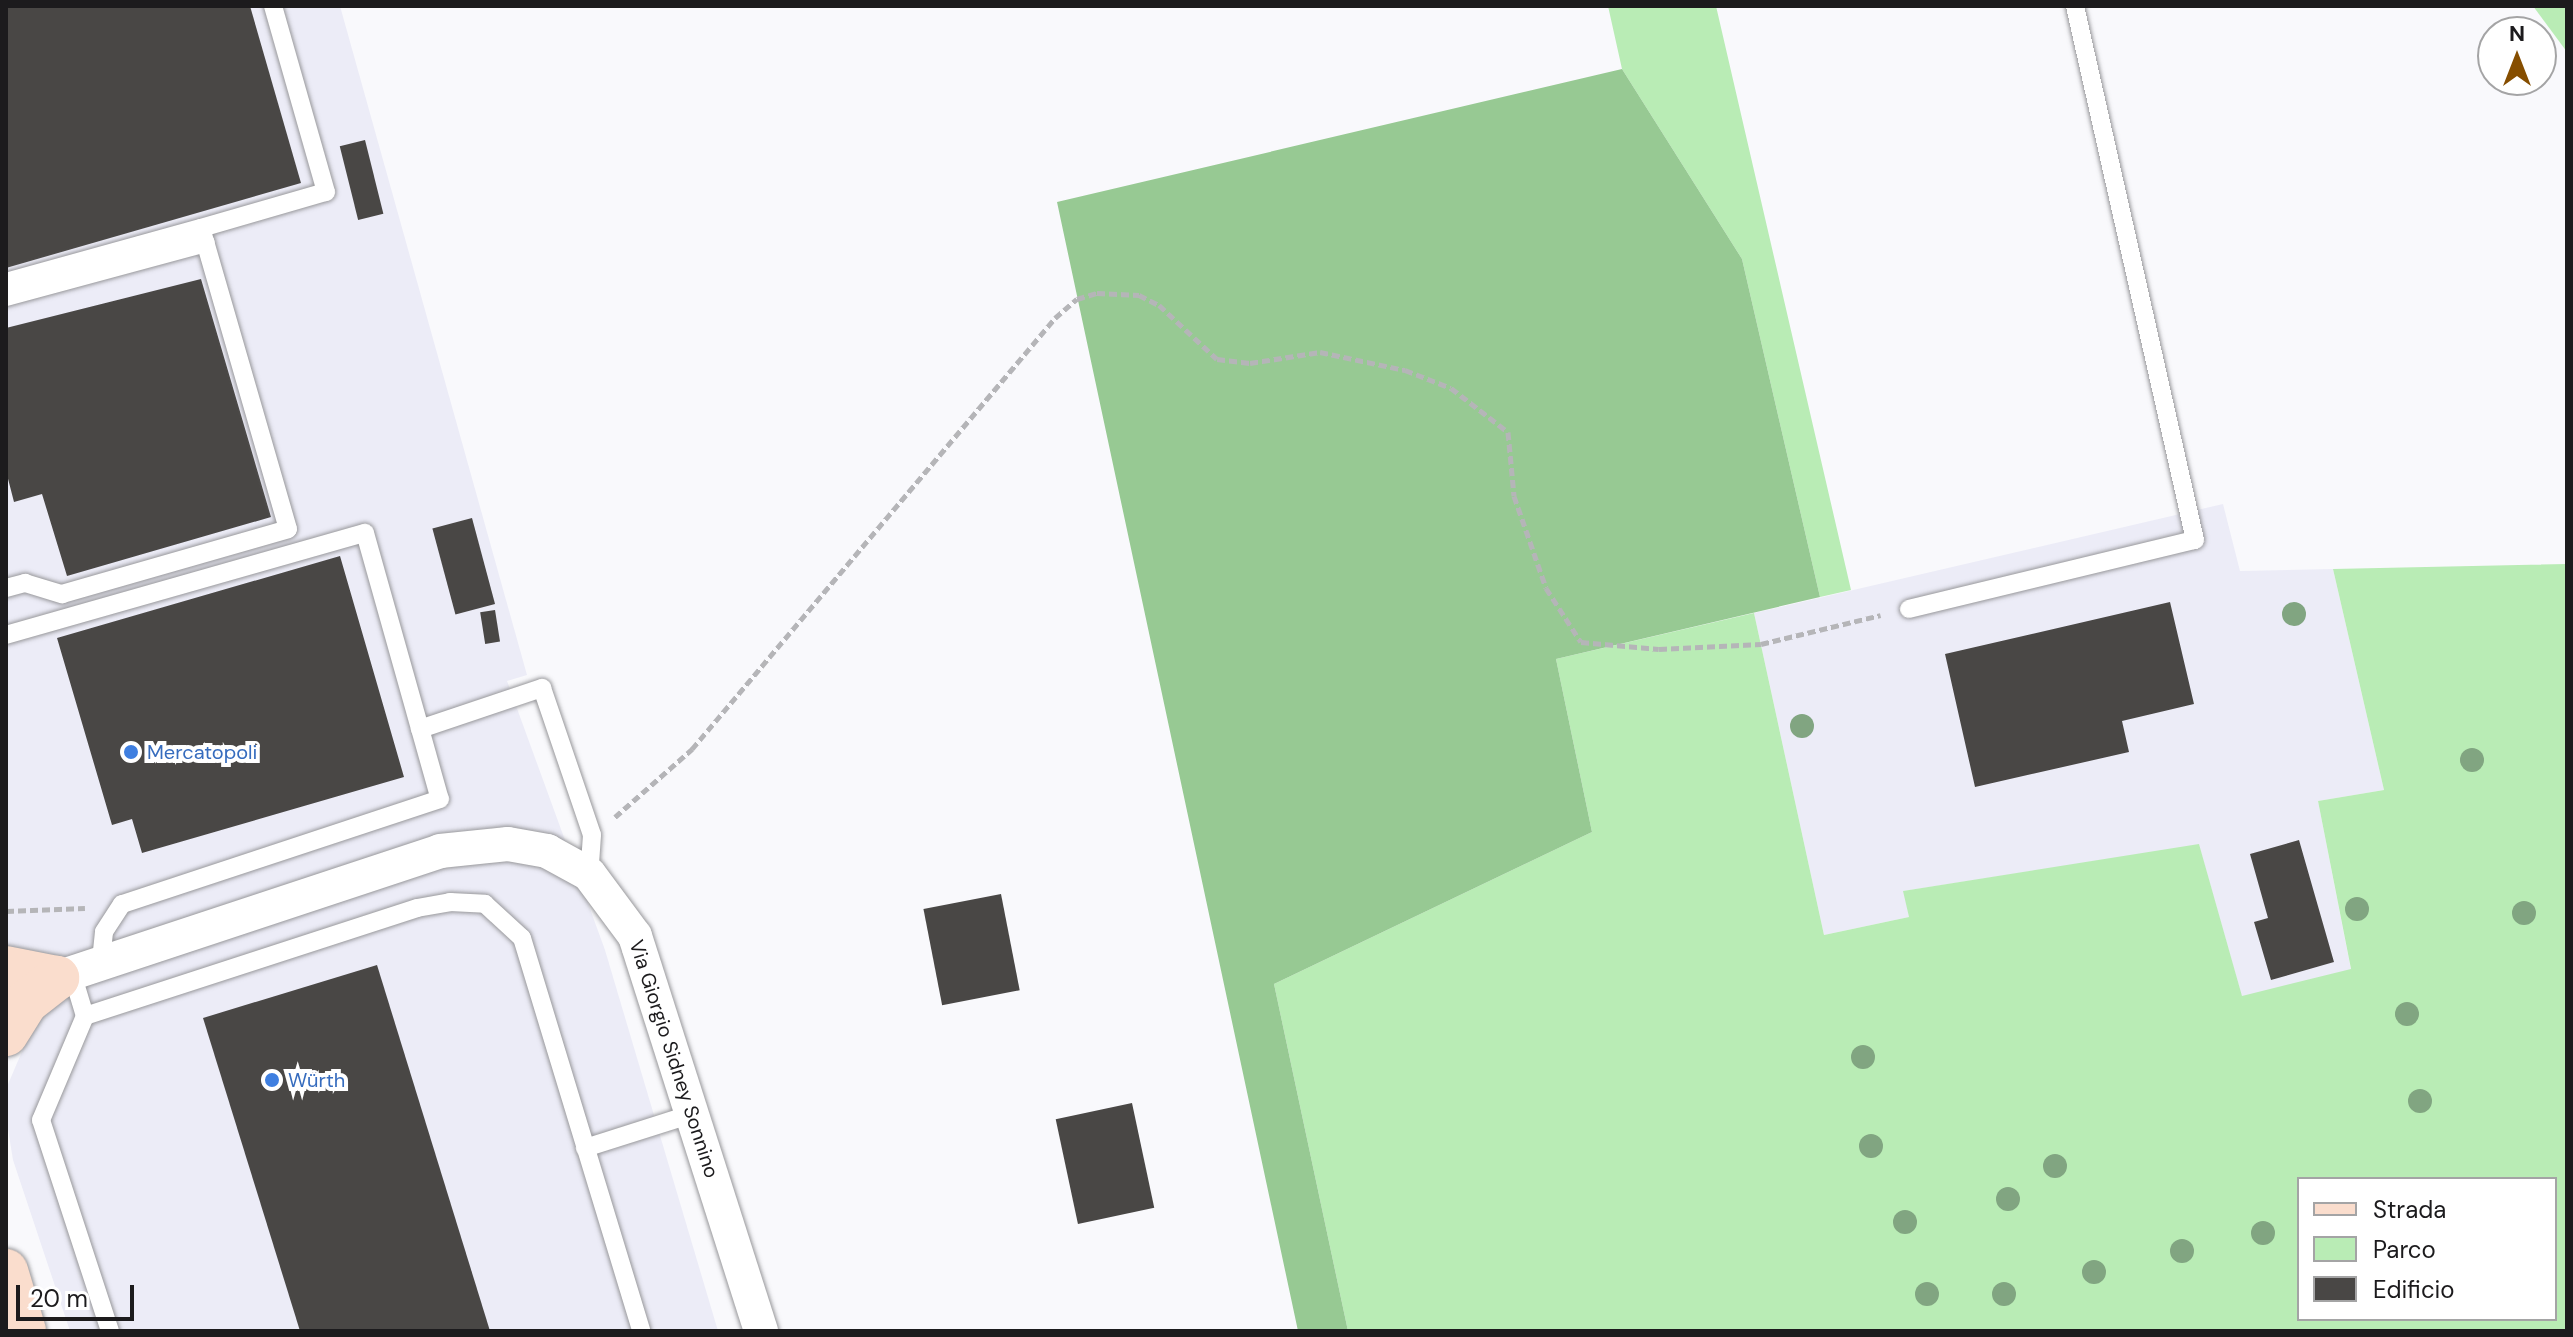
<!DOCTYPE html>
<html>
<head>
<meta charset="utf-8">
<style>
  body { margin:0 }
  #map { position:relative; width:2573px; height:1337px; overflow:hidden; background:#f9f9fc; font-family:"DM Sans",sans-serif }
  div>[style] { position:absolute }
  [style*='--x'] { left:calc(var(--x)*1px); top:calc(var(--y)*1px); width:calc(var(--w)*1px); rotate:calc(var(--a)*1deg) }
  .built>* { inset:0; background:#ececf7 }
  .green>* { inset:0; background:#b9ecb5 }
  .forest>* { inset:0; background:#97c993 }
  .building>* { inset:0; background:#494745; transform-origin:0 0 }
  .path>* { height:5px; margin-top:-2.5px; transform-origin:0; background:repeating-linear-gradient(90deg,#b5b5b8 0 8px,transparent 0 12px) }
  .roads { filter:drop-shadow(0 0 2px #98989b) drop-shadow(0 0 2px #98989b) }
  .service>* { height:18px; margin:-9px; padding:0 9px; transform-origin:9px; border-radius:9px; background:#fff }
  .minor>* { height:34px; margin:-17px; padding:0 17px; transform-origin:17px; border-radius:17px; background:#fff }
  .primary>* { height:44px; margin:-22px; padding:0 22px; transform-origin:22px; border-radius:22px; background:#faddcd }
  .trees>* { width:24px; height:24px; margin:-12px; border-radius:50%; background:#81a581 }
  .dots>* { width:22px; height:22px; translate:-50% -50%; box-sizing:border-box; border:4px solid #fff; border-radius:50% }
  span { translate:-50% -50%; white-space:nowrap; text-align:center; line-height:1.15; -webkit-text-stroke:8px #fff; paint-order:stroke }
  .shop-label { font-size:20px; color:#366cbe }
  .left { translate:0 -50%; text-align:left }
  .street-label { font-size:20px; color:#1c1b1d }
  .frame { position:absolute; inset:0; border:8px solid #1c1b1d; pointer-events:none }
  .legend { position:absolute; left:2297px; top:1177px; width:260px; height:144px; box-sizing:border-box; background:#fff; border:2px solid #a4a4a5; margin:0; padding:10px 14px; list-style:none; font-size:24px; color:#1c1b1d }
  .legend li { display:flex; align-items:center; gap:16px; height:40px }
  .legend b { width:40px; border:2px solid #a4a4a5 }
  .north { position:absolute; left:2477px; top:16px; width:80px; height:80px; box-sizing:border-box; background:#fff; border:2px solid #a4a4a5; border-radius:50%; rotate:0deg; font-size:22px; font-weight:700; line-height:32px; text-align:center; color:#1c1b1d }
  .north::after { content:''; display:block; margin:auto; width:28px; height:36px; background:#864e00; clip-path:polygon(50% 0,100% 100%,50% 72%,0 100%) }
  .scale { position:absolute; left:16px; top:1285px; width:118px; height:36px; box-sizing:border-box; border:4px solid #1c1b1d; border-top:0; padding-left:10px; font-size:24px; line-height:28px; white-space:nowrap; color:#1c1b1d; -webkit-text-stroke:6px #fff; paint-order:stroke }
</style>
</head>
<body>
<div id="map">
  <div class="built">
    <div style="clip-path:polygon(6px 6px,340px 6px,527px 675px,507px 681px,605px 950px,718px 1331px,70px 1331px,13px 1160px,6px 1117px,6px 1089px,29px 1035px,6px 983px)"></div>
    <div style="clip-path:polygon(2223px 504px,2240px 571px,2333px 569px,2384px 790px,2318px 801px,2351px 970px,2242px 997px,2199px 845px,1904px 891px,1909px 917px,1824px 935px,1754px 613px)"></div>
  </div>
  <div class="green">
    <div style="clip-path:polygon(1608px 6px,1716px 6px,1851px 590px,1820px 597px,1742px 259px,1622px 69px)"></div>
    <div style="clip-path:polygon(2533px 6px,2567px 6px,2567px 52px)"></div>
    <div style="clip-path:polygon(evenodd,2567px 564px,2567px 1331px,1348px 1331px,1274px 984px,1592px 832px,1556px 659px,1754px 613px,1824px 935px,1909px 917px,1903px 891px,2199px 844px,2242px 996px,2351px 969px,2318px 801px,2384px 790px,2333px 569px,2567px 564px,2299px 1179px,2555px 1179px,2555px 1319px,2299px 1319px,2299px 1179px)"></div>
  </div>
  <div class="forest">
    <div style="clip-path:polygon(1622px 69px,1742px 259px,1820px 597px,1556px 659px,1592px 832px,1274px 984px,1348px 1331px,1298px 1331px,1057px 202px)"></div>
  </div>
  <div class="building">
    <div style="clip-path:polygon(6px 6px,250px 6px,301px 183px,6px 268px)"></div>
    <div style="left:365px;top:140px;width:76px;height:26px;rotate:76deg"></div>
    <div style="clip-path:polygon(201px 279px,271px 517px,67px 576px,42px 494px,14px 502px,6px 471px,6px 328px)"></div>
    <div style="left:472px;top:518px;width:89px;height:41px;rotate:75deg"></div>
    <div style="clip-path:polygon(340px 556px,404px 777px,142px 853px,132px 819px,112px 825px,57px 638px)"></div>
    <div style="clip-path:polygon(2170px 602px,2194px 704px,2122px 721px,2129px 752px,1975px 787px,1945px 654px)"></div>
    <div style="left:495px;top:610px;width:32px;height:15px;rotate:81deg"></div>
    <div style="clip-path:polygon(2299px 840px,2334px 962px,2271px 980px,2254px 922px,2268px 918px,2250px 854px)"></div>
    <div style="left:1001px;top:894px;width:98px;height:79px;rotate:79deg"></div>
    <div style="clip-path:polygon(377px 965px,490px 1331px,300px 1331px,203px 1018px)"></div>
    <div style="left:1132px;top:1103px;width:107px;height:78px;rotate:78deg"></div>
  </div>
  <div class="path">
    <div style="--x:615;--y:817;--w:103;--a:-41.4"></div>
    <div style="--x:692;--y:749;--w:563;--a:-49.89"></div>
    <div style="--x:1055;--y:318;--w:29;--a:-41"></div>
    <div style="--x:1077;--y:299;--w:21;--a:-17"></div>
    <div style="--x:1097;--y:293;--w:42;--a:2.7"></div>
    <div style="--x:1139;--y:295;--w:22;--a:27"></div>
    <div style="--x:1159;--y:305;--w:79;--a:43"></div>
    <div style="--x:1217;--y:359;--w:33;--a:7"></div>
    <div style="--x:1250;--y:363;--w:71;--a:-8.9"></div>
    <div style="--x:1320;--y:352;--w:87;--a:12"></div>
    <div style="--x:1405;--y:370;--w:49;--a:21.4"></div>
    <div style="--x:1451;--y:388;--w:72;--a:37.7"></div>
    <div style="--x:1508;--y:432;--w:64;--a:84.6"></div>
    <div style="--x:1514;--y:496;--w:97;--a:70.8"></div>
    <div style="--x:1546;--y:588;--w:64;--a:57.1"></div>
    <div style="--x:1581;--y:642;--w:78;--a:5.1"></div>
    <div style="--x:1659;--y:649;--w:102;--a:-2.8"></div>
    <div style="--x:1761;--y:644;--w:123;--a:-13.6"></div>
    <div style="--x:6;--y:911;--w:79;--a:-2.2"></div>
  </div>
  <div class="roads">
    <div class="service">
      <div style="--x:6;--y:282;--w:202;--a:-15.5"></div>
      <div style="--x:6;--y:297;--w:207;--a:-15.1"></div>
      <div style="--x:6;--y:588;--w:20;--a:-15"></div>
      <div style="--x:25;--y:583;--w:39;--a:17"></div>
      <div style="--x:62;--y:594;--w:235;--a:-16"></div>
      <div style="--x:288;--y:529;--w:313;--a:-106.1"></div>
      <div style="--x:201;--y:228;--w:130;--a:-16.1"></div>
      <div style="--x:326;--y:192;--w:193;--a:-105.9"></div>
      <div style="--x:1909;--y:609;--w:294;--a:-13.6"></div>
      <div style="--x:2195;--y:540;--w:547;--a:-102.67"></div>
      <div style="--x:6;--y:635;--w:373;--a:-15.9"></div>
      <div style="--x:365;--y:533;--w:276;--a:74.3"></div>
      <div style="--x:440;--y:799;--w:335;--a:161.7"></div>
      <div style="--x:122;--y:904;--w:33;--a:123"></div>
      <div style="--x:104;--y:932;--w:31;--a:96"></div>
      <div style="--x:420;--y:729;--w:129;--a:-18.6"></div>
      <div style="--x:542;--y:688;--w:155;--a:71.2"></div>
      <div style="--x:592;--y:835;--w:39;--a:94"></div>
      <div style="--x:72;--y:973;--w:45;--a:73.2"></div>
      <div style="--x:85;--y:1016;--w:113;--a:112.9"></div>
      <div style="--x:41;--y:1120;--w:222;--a:71.9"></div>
      <div style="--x:85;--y:1016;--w:349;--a:-18"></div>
      <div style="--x:417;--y:908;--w:34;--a:-10"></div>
      <div style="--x:450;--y:902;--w:35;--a:3"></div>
      <div style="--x:485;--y:904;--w:50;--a:42.6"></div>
      <div style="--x:522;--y:938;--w:410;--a:73.1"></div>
      <div style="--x:585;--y:1148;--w:112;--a:-17.6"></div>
    </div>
    <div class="minor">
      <div style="--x:57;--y:978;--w:404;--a:-18.3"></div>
      <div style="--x:440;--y:851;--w:68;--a:-5.9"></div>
      <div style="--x:508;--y:844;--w:40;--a:10"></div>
      <div style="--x:547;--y:851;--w:48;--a:28.7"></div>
      <div style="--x:589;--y:874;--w:77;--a:53.4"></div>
      <div style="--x:635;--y:936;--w:415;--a:72.3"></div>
    </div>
    <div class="primary">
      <div style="--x:6;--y:968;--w:52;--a:11.1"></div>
      <div style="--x:6;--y:1034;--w:36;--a:-58"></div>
      <div style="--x:25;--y:1003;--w:41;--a:-38"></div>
      <div style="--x:6;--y:1271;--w:63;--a:73.3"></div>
    </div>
  </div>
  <div class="trees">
    <div style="left:2294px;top:614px"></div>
    <div style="left:1802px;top:726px"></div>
    <div style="left:2472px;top:760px"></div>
    <div style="left:2357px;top:909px"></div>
    <div style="left:2524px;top:913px"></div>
    <div style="left:2407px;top:1014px"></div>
    <div style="left:1863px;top:1057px"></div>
    <div style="left:2420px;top:1101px"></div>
    <div style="left:1871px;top:1146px"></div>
    <div style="left:2055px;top:1166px"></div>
    <div style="left:2008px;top:1199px"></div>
    <div style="left:1905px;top:1222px"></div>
    <div style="left:2263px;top:1233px"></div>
    <div style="left:2182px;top:1251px"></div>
    <div style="left:2094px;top:1272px"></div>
    <div style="left:1927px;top:1294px"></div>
    <div style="left:2004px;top:1294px"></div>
  </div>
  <div class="dots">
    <div style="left:131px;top:752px;background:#3f7fe0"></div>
    <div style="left:272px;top:1080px;background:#3f7fe0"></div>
  </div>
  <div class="shop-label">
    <span class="left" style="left:147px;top:752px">Mercatopoli</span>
    <span class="left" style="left:288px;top:1080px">Würth</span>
  </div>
  <div class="street-label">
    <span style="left:674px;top:1059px;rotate:72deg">Via Giorgio Sidney Sonnino</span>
  </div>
  <div class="frame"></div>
  <ul class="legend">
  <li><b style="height:10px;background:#faddcd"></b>Strada</li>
  <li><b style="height:22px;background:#b9ecb5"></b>Parco</li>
  <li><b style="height:22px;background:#494745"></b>Edificio</li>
  </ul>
  <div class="north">N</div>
  <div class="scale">20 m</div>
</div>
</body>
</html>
